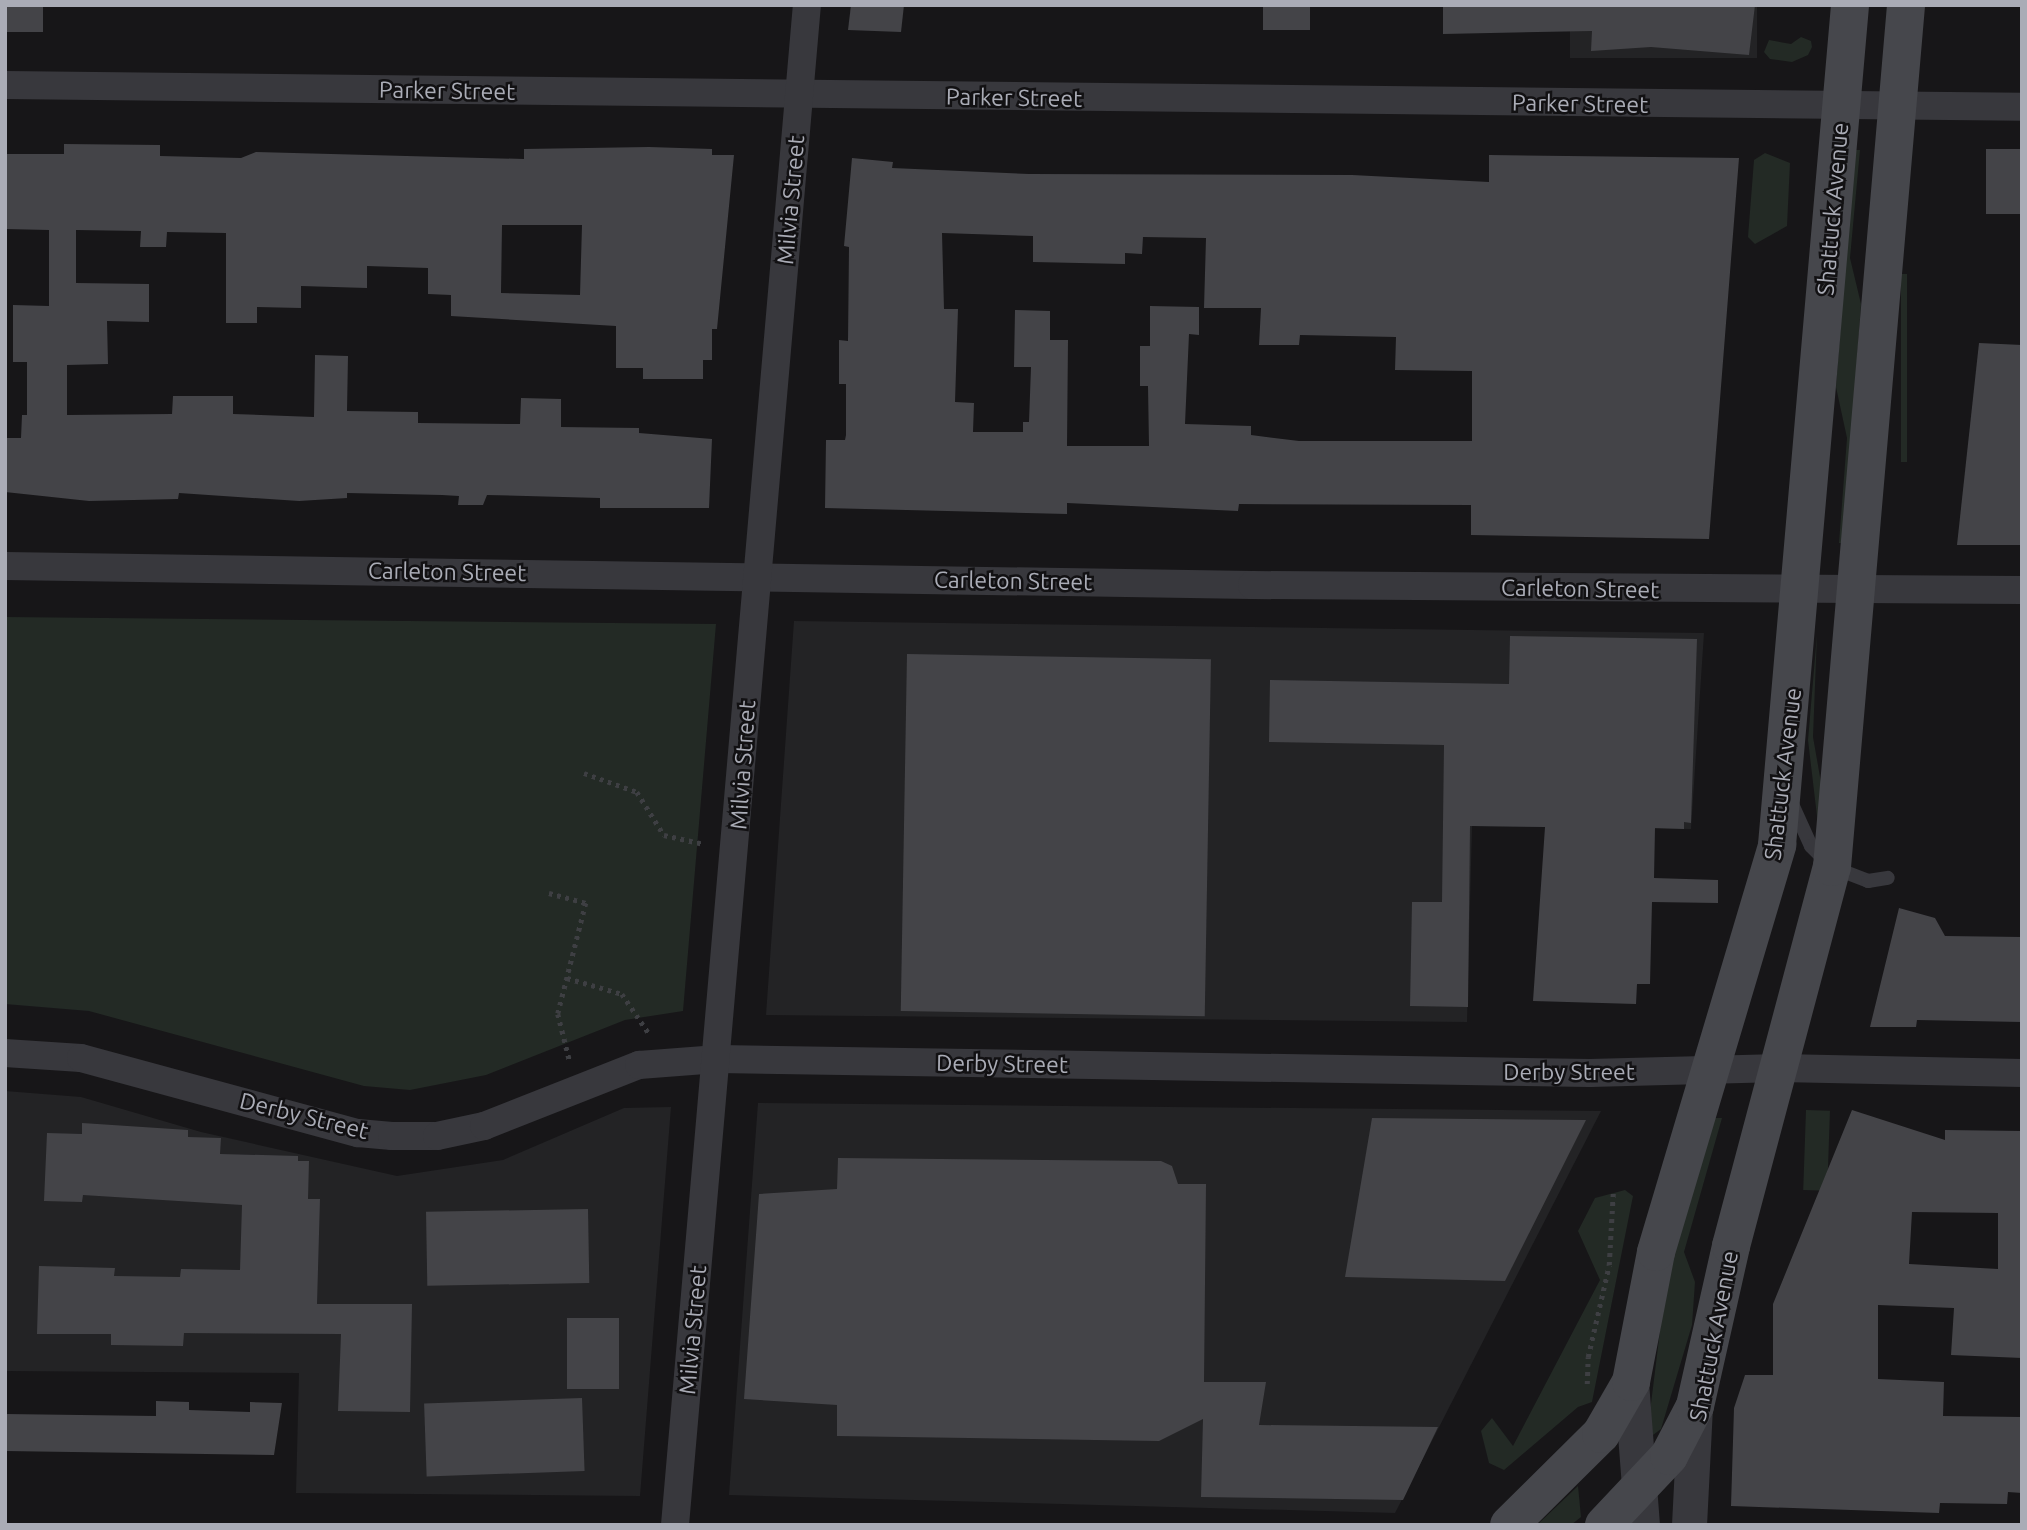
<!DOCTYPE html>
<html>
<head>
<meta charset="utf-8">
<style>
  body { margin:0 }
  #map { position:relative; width:2027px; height:1530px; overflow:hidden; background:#171618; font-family:Ubuntu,sans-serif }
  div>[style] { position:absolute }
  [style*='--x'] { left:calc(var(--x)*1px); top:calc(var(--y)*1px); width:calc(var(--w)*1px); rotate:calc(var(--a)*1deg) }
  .built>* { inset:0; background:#232325; transform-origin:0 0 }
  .green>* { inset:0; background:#232a25; transform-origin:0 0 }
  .building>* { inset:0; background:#444448; transform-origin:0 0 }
  .path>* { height:4.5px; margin-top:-2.25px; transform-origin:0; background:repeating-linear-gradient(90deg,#3e3f43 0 3.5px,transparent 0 8.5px) }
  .service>* { height:14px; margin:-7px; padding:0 7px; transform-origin:7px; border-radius:7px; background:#38383d }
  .minor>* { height:28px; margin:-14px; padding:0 14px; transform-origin:14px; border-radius:14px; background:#38383d }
  .tertiary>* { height:35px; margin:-17.5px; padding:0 17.5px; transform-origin:17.5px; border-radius:17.5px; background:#38383d }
  .secondary>* { height:38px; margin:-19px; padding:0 19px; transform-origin:19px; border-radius:19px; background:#46474c }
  span { translate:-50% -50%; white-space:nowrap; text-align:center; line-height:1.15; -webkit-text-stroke:5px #121113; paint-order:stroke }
  .street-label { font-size:23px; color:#aaacb6 }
  .frame { position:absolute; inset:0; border:7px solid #aaacb6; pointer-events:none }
</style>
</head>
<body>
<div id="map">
  <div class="built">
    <div style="left:1570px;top:5px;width:187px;height:53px"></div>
    <div style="clip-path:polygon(794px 621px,1704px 633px,1691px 829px,1472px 826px,1467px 1022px,766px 1015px)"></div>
    <div style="clip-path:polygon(5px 1091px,81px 1097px,201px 1132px,397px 1176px,503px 1160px,624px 1108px,671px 1107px,640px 1496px,296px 1493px,299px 1373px,5px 1371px)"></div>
    <div style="clip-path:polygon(758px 1103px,1601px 1111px,1395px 1513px,729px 1495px)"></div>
  </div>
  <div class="green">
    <div style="clip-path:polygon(1801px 37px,1811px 41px,1812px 47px,1808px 55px,1792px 62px,1770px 59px,1764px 52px,1769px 40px,1791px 44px)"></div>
    <div style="clip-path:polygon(1854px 150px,1860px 150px,1850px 258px,1861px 304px,1844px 543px,1839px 543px,1847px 438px,1836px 387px)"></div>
    <div style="clip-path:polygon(1765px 153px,1790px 163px,1787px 226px,1755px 244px,1748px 237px,1754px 160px)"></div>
    <div style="left:1901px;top:274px;width:6px;height:188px"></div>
    <div style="clip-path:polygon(5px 617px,716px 624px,683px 1011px,625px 1020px,486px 1075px,410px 1090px,364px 1086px,89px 1011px,5px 1004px)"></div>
    <div style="clip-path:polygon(1817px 634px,1813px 737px,1823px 794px,1819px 833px,1808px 740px)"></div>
    <div style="left:1806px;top:1110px;width:24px;height:80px;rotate:2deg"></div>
    <div style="clip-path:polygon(1715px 1118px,1722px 1118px,1684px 1252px,1695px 1282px,1692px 1325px,1661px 1429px,1653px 1435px,1648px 1428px,1668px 1266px)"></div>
    <div style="clip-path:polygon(1625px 1190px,1633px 1196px,1592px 1402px,1578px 1407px,1504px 1470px,1489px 1463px,1481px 1431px,1492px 1418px,1513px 1446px,1600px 1280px,1578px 1231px,1595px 1198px)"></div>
    <div style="clip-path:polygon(1578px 1486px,1581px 1517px,1571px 1525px,1537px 1525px)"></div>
  </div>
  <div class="building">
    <div style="left:5px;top:5px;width:38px;height:27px"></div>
    <div style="clip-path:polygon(851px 5px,904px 5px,901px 32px,848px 30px)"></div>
    <div style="left:1263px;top:5px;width:47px;height:25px"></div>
    <div style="clip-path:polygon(1443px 5px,1755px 5px,1749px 55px,1651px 47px,1591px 51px,1592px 31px,1443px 34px)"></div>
    <div style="clip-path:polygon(evenodd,64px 144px,160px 145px,160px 156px,241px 158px,256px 152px,524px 159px,524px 149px,649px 147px,712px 149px,712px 155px,734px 155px,717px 329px,712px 329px,712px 360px,703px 360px,703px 379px,643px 379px,643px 368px,616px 368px,616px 326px,451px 316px,451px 295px,428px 294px,428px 268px,367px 266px,367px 288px,301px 286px,301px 308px,257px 307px,257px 323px,226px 323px,226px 233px,167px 232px,166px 247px,140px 247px,141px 231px,76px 230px,76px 283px,149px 284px,149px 322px,107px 321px,108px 364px,67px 365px,67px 415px,172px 414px,173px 396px,233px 396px,233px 414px,314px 417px,315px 355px,348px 356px,347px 411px,418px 412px,418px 423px,520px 424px,521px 398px,561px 399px,561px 427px,639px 428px,639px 433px,712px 439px,709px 508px,600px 508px,600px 498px,487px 495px,483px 505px,458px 505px,459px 496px,442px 495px,347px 493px,347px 498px,299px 501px,179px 493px,178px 499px,89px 501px,5px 492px,5px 438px,21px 438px,22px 415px,27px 415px,27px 362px,13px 362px,13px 305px,49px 306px,49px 230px,5px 229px,5px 154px,64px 154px,64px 144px,502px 225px,582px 225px,580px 295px,501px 293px,502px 225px)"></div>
    <div style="left:1986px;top:149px;width:36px;height:65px"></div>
    <div style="clip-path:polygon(evenodd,1489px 155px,1739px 158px,1709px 539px,1471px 535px,1471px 505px,1239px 504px,1238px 511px,1067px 503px,1067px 514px,825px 508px,826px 440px,845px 440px,846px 435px,846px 384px,839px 384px,839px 340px,848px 341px,849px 247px,844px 246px,852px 158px,893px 162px,892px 168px,1029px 174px,1352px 175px,1489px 182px,1489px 155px,942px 233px,1033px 236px,1033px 262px,1125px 264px,1125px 253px,1142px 254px,1143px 237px,1206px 238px,1204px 308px,1261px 308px,1259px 345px,1299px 345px,1300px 335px,1396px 337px,1395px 370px,1472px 371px,1472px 441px,1299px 441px,1251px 435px,1251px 426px,1185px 424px,1189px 334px,1199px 335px,1199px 307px,1150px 306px,1150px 346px,1140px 346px,1140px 386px,1148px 386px,1149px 446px,1067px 446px,1068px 340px,1050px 340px,1050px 311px,1015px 310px,1014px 367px,1031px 367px,1029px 422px,1023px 422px,1023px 432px,973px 432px,974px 403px,955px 402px,958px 309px,944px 309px,942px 233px)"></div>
    <div style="clip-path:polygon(1979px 343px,2022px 345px,2022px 545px,1957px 545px)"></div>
    <div style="clip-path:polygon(1510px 636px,1697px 639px,1691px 823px,1684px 822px,1684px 829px,1655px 828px,1654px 878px,1718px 880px,1718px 903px,1652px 902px,1650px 984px,1637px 984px,1636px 1004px,1533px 1001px,1545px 827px,1470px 826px,1468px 1007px,1410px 1006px,1412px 902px,1442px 902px,1444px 745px,1269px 742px,1270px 680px,1509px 684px)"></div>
    <div style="left:907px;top:654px;width:304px;height:357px;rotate:1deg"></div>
    <div style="clip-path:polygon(1899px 908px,1935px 918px,1945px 936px,2022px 937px,2022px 1022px,1917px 1020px,1916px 1027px,1870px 1027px)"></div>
    <div style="clip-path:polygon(evenodd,1852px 1110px,1945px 1140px,1945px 1130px,2022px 1131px,2022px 1358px,1951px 1355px,1954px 1308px,1878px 1305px,1878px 1379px,1944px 1382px,1943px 1416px,2022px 1417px,2022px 1493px,2008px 1492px,2007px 1504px,1940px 1503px,1939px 1513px,1731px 1506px,1734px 1408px,1745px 1375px,1773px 1375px,1773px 1304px,1852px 1110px,1912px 1212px,1998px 1213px,1998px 1269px,1909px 1264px,1912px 1212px)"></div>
    <div style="clip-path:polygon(1372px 1118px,1586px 1120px,1505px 1281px,1345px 1277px)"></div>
    <div style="clip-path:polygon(82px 1123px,188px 1130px,188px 1137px,221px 1138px,220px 1154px,298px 1156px,298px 1161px,309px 1161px,308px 1199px,320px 1199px,317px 1304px,412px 1304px,410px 1412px,338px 1411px,341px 1334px,184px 1333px,183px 1346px,111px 1345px,111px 1334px,37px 1334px,39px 1266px,115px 1268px,114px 1276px,180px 1277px,181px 1269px,240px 1270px,242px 1205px,83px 1195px,82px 1202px,44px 1201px,47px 1133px,82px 1134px)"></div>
    <div style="clip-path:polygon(838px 1158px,1161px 1161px,1172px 1166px,1178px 1184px,1206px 1184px,1204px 1382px,1266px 1382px,1259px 1425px,1438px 1427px,1403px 1500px,1201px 1497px,1203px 1419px,1159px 1441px,837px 1436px,837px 1405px,744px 1399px,759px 1194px,837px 1189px)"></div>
    <div style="left:588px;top:1209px;width:74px;height:162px;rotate:89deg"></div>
    <div style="left:567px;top:1318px;width:52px;height:71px"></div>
    <div style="left:582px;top:1398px;width:73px;height:158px;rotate:88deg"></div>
    <div style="clip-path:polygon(156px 1401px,189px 1402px,189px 1410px,250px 1412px,250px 1402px,282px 1403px,274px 1455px,5px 1451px,5px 1414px,156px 1416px)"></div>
  </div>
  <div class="path">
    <div style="--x:584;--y:773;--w:56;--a:19.7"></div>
    <div style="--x:637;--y:792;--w:51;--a:57.9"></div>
    <div style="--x:664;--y:835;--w:41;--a:12.7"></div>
    <div style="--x:549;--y:893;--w:38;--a:15"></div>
    <div style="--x:586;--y:903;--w:114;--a:104.2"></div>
    <div style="--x:558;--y:1014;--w:49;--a:76"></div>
    <div style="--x:567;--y:978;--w:57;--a:16.2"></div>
    <div style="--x:622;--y:994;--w:50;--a:55.7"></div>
    <div style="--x:1587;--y:1384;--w:27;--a:-88"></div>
    <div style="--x:1588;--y:1357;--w:94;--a:-77.1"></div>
    <div style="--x:1609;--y:1265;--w:72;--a:-86.8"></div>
  </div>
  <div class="service">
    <div style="--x:1791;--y:802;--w:48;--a:65.6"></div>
    <div style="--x:1811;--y:846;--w:30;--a:45"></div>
    <div style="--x:1832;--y:867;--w:39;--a:21"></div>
    <div style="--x:1868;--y:881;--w:20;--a:-9"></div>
  </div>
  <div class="minor">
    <div style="--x:5;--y:85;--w:2017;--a:0.62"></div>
    <div style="--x:5;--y:566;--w:1247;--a:0.87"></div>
    <div style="--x:1252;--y:585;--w:770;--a:0.37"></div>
    <div style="--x:5;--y:1053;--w:76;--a:3.8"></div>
    <div style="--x:81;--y:1058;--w:287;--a:15.2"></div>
    <div style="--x:358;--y:1133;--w:34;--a:5"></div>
    <div style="--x:392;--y:1136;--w:45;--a:0"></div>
    <div style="--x:437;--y:1136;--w:48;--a:-12"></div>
    <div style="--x:484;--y:1126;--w:167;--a:-21.5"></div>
    <div style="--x:639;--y:1065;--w:79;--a:-4.3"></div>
    <div style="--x:718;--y:1059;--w:872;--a:0.92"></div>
    <div style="--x:1590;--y:1073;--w:190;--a:-1.5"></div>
    <div style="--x:1780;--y:1068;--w:242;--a:1.2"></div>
    <div style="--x:675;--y:1525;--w:1526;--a:-85.04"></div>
  </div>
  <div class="tertiary">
    <div style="--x:1631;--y:1382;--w:143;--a:85.6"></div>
    <div style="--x:1689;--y:1525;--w:119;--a:-87.1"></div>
  </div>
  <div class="secondary">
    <div style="--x:1509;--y:1525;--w:129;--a:-44.7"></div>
    <div style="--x:1601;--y:1434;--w:60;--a:-60"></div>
    <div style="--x:1631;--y:1382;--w:132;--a:-79.1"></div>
    <div style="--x:1656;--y:1252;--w:425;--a:-73.4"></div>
    <div style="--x:1777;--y:845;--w:843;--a:-85.03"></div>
    <div style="--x:1604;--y:1525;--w:95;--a:-46.7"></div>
    <div style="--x:1669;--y:1456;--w:56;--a:-62.5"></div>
    <div style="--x:1695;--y:1406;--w:164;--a:-77.3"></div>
    <div style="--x:1731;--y:1246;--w:392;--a:-75.1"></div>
    <div style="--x:1832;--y:867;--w:865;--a:-85.09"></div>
  </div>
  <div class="street-label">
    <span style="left:447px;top:91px;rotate:1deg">Parker Street</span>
    <span style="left:1014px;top:98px;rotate:1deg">Parker Street</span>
    <span style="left:1580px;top:104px;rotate:1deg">Parker Street</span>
    <span style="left:791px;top:200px;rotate:-85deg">Milvia Street</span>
    <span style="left:1833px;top:209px;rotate:-85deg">Shattuck Avenue</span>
    <span style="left:447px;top:572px;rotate:1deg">Carleton Street</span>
    <span style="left:1013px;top:581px;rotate:1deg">Carleton Street</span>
    <span style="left:1580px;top:589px;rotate:1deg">Carleton Street</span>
    <span style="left:743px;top:765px;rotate:-86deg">Milvia Street</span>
    <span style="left:1783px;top:774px;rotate:-83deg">Shattuck Avenue</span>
    <span style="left:1002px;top:1064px;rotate:1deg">Derby Street</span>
    <span style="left:1569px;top:1072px">Derby Street</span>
    <span style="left:304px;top:1116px;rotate:14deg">Derby Street</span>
    <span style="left:693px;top:1330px;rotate:-85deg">Milvia Street</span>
    <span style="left:1714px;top:1336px;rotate:-79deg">Shattuck Avenue</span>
  </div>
  <div class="frame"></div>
</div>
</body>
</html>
